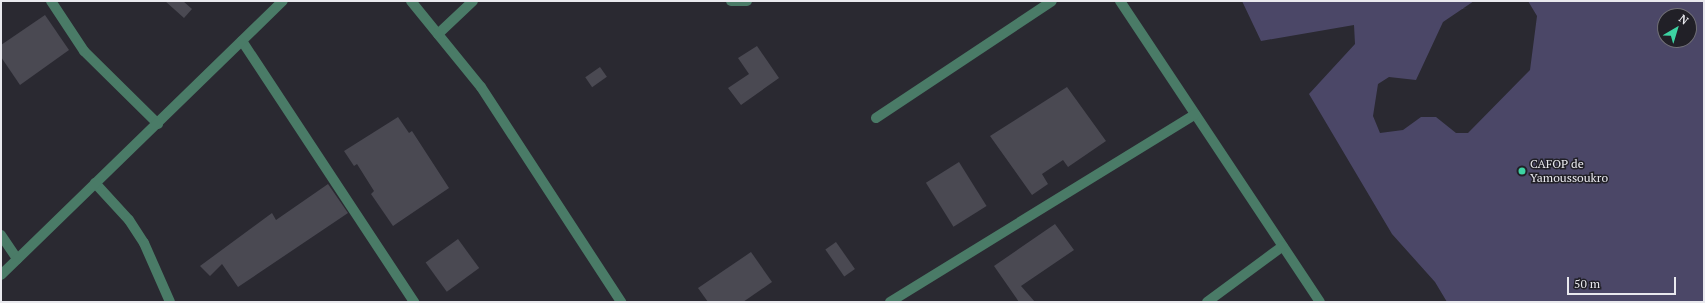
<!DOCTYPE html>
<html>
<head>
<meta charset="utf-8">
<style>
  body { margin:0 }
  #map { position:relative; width:1705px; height:303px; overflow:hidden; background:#2a2931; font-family:"PT Serif",serif }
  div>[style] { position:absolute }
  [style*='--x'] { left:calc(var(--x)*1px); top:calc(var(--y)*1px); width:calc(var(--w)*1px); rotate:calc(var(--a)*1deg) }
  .green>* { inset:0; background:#4b4767 }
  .building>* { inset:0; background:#4a4952; transform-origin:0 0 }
  .minor>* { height:10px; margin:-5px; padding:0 5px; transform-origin:5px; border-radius:5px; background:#4a7b67 }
  .dots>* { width:11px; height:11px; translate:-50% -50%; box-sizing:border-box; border:2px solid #212027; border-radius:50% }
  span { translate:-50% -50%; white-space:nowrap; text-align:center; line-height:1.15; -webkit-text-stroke:3px #212027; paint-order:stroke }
  .poi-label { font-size:12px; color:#e9e9ee }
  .left { translate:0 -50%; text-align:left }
  .frame { position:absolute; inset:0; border:2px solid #e9e9ee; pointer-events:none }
  .north { position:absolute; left:1657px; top:8px; width:40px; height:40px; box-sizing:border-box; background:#212027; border:1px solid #717077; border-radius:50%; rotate:38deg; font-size:11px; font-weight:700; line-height:16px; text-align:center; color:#e9e9ee }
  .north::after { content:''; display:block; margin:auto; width:14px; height:18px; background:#3dd4a3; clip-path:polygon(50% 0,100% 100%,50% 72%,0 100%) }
  .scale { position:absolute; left:1567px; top:277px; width:109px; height:18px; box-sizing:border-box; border:2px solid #e9e9ee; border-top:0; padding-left:5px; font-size:12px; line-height:14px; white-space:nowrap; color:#e9e9ee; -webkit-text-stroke:3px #212027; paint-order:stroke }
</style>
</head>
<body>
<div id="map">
  <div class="green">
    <div style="clip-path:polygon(evenodd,1242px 1px,1474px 1px,1443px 22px,1416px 80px,1389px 77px,1378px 84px,1373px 116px,1380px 133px,1403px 130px,1421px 117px,1436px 117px,1456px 133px,1468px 133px,1530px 70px,1537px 16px,1528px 1px,1704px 1px,1704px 302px,1447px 302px,1435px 282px,1392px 234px,1309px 94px,1355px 44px,1354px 25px,1261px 41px,1242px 1px,1665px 16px,1689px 16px,1689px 40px,1665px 40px,1665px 16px)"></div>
  </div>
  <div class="building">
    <div style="clip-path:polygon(165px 1px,183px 1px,192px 9px,184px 18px)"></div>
    <div style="clip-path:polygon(45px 15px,69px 50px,20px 85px,1px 57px,1px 45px)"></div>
    <div style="clip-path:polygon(757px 46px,779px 78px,741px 105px,728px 88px,749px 74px,738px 58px)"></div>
    <div style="left:600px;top:67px;width:12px;height:18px;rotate:55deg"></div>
    <div style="clip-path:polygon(1067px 87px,1106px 141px,1068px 167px,1063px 160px,1042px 174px,1048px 184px,1032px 195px,990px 136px)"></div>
    <div style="clip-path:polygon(398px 117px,409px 133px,412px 131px,449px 188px,393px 226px,371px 194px,374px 191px,357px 164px,354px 166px,344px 151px)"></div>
    <div style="left:959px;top:162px;width:52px;height:39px;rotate:58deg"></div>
    <div style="clip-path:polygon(328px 184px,348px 213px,238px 287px,222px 264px,210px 276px,200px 266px,272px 213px,276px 220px)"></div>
    <div style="clip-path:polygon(1055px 224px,1074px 250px,1021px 286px,1035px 302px,1019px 302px,994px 266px)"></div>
    <div style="left:458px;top:239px;width:36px;height:40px;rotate:54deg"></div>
    <div style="left:836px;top:242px;width:33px;height:13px;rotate:55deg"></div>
    <div style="clip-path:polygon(751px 252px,772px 282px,743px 302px,708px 302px,698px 288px)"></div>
  </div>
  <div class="minor">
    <div style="--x:51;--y:1;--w:60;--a:56.6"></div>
    <div style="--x:84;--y:51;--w:104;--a:44.6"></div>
    <div style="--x:411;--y:1;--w:111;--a:50.9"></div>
    <div style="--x:481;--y:87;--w:257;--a:56.9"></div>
    <div style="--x:731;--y:1;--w:16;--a:0"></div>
    <div style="--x:1120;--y:1;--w:361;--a:56.4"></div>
    <div style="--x:438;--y:34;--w:48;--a:-43.3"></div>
    <div style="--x:242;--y:41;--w:313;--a:56.6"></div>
    <div style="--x:876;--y:118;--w:211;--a:-33.6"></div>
    <div style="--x:95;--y:183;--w:50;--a:47.4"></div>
    <div style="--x:129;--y:220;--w:27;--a:57"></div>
    <div style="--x:144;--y:243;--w:64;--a:66.2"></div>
    <div style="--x:1;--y:235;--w:29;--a:56"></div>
    <div style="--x:1;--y:275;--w:393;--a:-44.2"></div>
    <div style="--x:890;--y:302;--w:358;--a:-31.6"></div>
    <div style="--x:1207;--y:302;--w:94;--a:-36.4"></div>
  </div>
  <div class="dots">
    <div style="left:1522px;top:171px;background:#3dd4a3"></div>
  </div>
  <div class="poi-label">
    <span class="left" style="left:1530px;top:171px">CAFOP de<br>Yamoussoukro</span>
  </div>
  <div class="frame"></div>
  <div class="north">N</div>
  <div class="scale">50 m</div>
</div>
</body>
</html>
